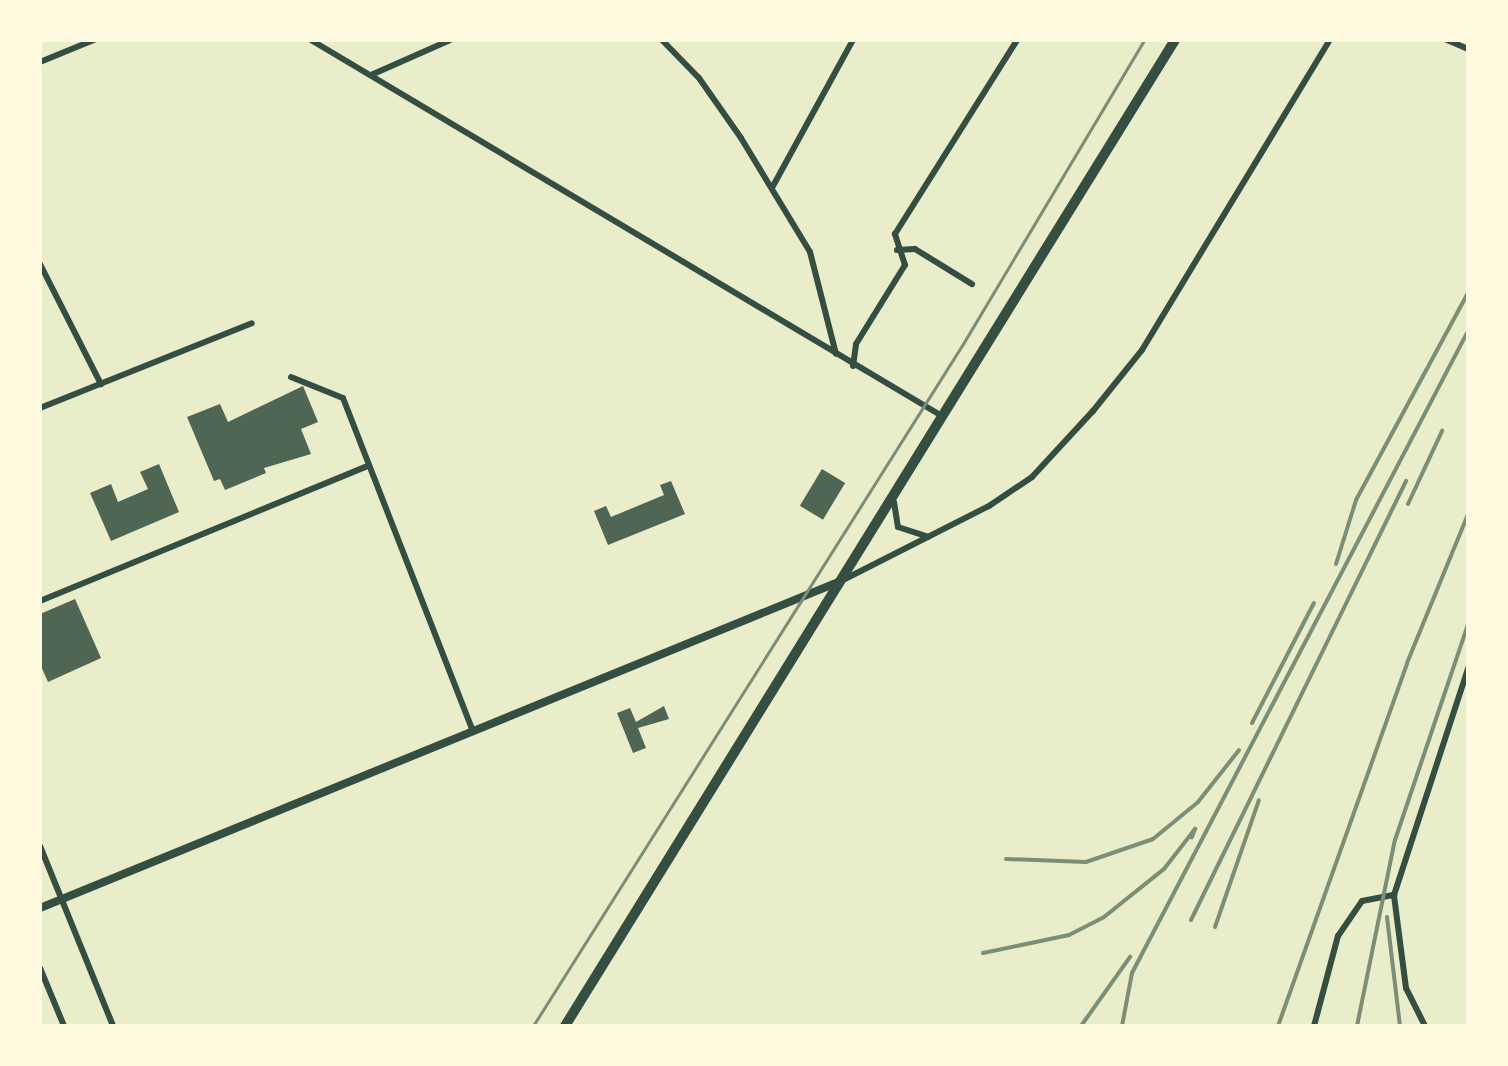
<!DOCTYPE html>
<html>
<head>
<meta charset="utf-8">
<style>
  body { margin:0 }
  #map { position:relative; width:1508px; height:1066px; overflow:hidden; background:#e9edc9; font-family:"PT Sans Narrow",sans-serif }
  div>[style] { position:absolute }
  [style*='--x'] { left:calc(var(--x)*1px); top:calc(var(--y)*1px); width:calc(var(--w)*1px); rotate:calc(var(--a)*1deg) }
  .building>* { inset:0; background:#4f6655; transform-origin:0 0 }
  .minor>* { height:6px; margin:-3px; padding:0 3px; transform-origin:3px; border-radius:3px; background:#344e41 }
  .tertiary>* { height:8px; margin:-4px; padding:0 4px; transform-origin:4px; border-radius:4px; background:#344e41 }
  .primary>* { height:10px; margin:-5px; padding:0 5px; transform-origin:5px; border-radius:5px; background:#344e41 }
  .tram>* { height:2.5px; margin:-1.25px; padding:0 1.25px; transform-origin:1.25px; border-radius:1.25px; background:#7c8e77 }
  .rail>* { height:4px; margin:-2px; padding:0 2px; transform-origin:2px; border-radius:2px; background:#7c8e77 }
  span { translate:-50% -50%; white-space:nowrap; text-align:center; line-height:1.15; -webkit-text-stroke:10px #fefae0; paint-order:stroke }
  .frame { position:absolute; inset:0; border:42px solid #fefae0; pointer-events:none }
</style>
</head>
<body>
<div id="map">
  <div class="building">
    <div style="clip-path:polygon(303px 386px,318px 422px,301px 429px,311px 454px,264px 468px,266px 473px,225px 490px,220px 479px,214px 481px,187px 417px,220px 404px,228px 422px)"></div>
    <div style="clip-path:polygon(159px 464px,179px 512px,111px 541px,90px 493px,111px 484px,118px 502px,148px 489px,140px 472px)"></div>
    <div style="left:822px;top:469px;width:27px;height:43px;rotate:31deg"></div>
    <div style="clip-path:polygon(671px 481px,685px 514px,608px 545px,594px 511px,606px 506px,611px 517px,664px 495px,660px 485px)"></div>
    <div style="clip-path:polygon(75px 599px,101px 658px,48px 682px,40px 664px,40px 614px)"></div>
    <div style="clip-path:polygon(664px 706px,669px 719px,638px 728px,646px 748px,633px 753px,617px 713px,630px 708px,636px 722px)"></div>
  </div>
  <div class="minor">
    <div style="--x:311;--y:40;--w:735;--a:30.79"></div>
    <div style="--x:662;--y:40;--w:53;--a:45.8"></div>
    <div style="--x:699;--y:78;--w:73;--a:55"></div>
    <div style="--x:741;--y:138;--w:133;--a:58.8"></div>
    <div style="--x:810;--y:252;--w:105;--a:75.7"></div>
    <div style="--x:1447;--y:40;--w:23;--a:23"></div>
    <div style="--x:40;--y:62;--w:58;--a:-22.2"></div>
    <div style="--x:371;--y:75;--w:86;--a:-23.9"></div>
    <div style="--x:773;--y:186;--w:166;--a:-61.3"></div>
    <div style="--x:897;--y:250;--w:18;--a:-3"></div>
    <div style="--x:915;--y:249;--w:67;--a:31.6"></div>
    <div style="--x:40;--y:264;--w:135;--a:63.1"></div>
    <div style="--x:853;--y:366;--w:22;--a:-82"></div>
    <div style="--x:856;--y:344;--w:93;--a:-58.2"></div>
    <div style="--x:905;--y:265;--w:33;--a:-108"></div>
    <div style="--x:895;--y:234;--w:229;--a:-57.8"></div>
    <div style="--x:291;--y:377;--w:56;--a:22"></div>
    <div style="--x:343;--y:398;--w:357;--a:68.7"></div>
    <div style="--x:40;--y:408;--w:228;--a:-21.8"></div>
    <div style="--x:894;--y:502;--w:25;--a:81"></div>
    <div style="--x:898;--y:527;--w:32;--a:18"></div>
    <div style="--x:845;--y:579;--w:161;--a:-26.9"></div>
    <div style="--x:989;--y:506;--w:52;--a:-34"></div>
    <div style="--x:1032;--y:477;--w:90;--a:-47.3"></div>
    <div style="--x:1093;--y:411;--w:78;--a:-51.2"></div>
    <div style="--x:1142;--y:350;--w:363;--a:-58.8"></div>
    <div style="--x:40;--y:601;--w:352;--a:-22.4"></div>
    <div style="--x:40;--y:846;--w:194;--a:67.9"></div>
    <div style="--x:40;--y:968;--w:63;--a:67.5"></div>
    <div style="--x:1314;--y:1026;--w:93;--a:-75.1"></div>
    <div style="--x:1338;--y:936;--w:42;--a:-55.6"></div>
    <div style="--x:1362;--y:901;--w:33;--a:-11"></div>
    <div style="--x:1425;--y:1026;--w:42;--a:-116.6"></div>
    <div style="--x:1406;--y:988;--w:94;--a:-97.4"></div>
    <div style="--x:1394;--y:895;--w:239;--a:-71.9"></div>
  </div>
  <div class="tertiary">
    <div style="--x:40;--y:908;--w:865;--a:-22.21"></div>
  </div>
  <div class="primary">
    <div style="--x:565;--y:1026;--w:1159;--a:-58.26"></div>
  </div>
  <div class="tram">
    <div style="--x:533;--y:1026;--w:806;--a:-57.77"></div>
    <div style="--x:963;--y:344;--w:354;--a:-59.2"></div>
  </div>
  <div class="rail">
    <div style="--x:1408;--y:504;--w:81;--a:-65"></div>
    <div style="--x:1336;--y:564;--w:67;--a:-72.6"></div>
    <div style="--x:1356;--y:500;--w:235;--a:-61.6"></div>
    <div style="--x:1252;--y:723;--w:135;--a:-62.7"></div>
    <div style="--x:1006;--y:859;--w:80;--a:2.1"></div>
    <div style="--x:1086;--y:862;--w:71;--a:-18.9"></div>
    <div style="--x:1153;--y:839;--w:58;--a:-39.4"></div>
    <div style="--x:1198;--y:802;--w:66;--a:-51.7"></div>
    <div style="--x:1387;--y:917;--w:110;--a:83.2"></div>
    <div style="--x:1191;--y:920;--w:489;--a:-63.9"></div>
    <div style="--x:1215;--y:927;--w:134;--a:-70.9"></div>
    <div style="--x:983;--y:953;--w:88;--a:-11.8"></div>
    <div style="--x:1069;--y:935;--w:39;--a:-27"></div>
    <div style="--x:1104;--y:917;--w:77;--a:-38.7"></div>
    <div style="--x:1164;--y:869;--w:51;--a:-52.2"></div>
    <div style="--x:1195;--y:829;--w:9;--a:111"></div>
    <div style="--x:1081;--y:1026;--w:85;--a:-54.6"></div>
    <div style="--x:1122;--y:1026;--w:54;--a:-79.3"></div>
    <div style="--x:1132;--y:973;--w:725;--a:-62.37"></div>
    <div style="--x:1278;--y:1026;--w:385;--a:-70.4"></div>
    <div style="--x:1407;--y:663;--w:161;--a:-67.7"></div>
    <div style="--x:1357;--y:1026;--w:190;--a:-78.5"></div>
    <div style="--x:1395;--y:840;--w:228;--a:-71.3"></div>
  </div>
  <div class="frame"></div>
</div>
</body>
</html>
